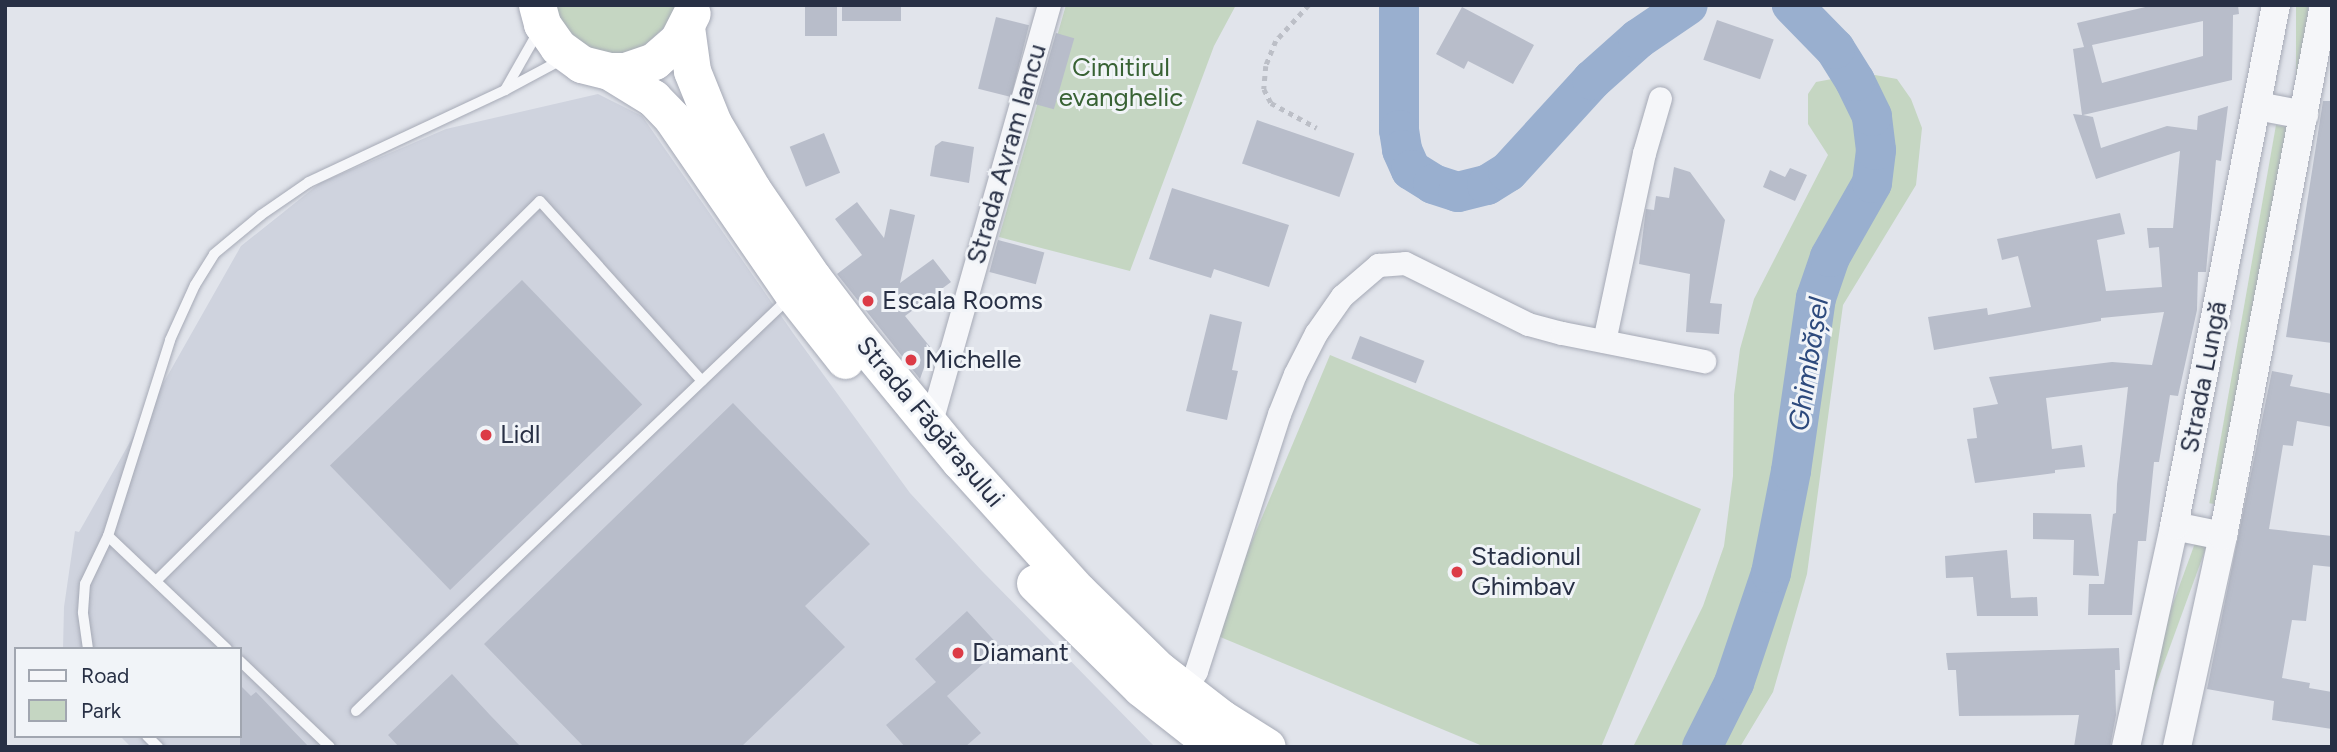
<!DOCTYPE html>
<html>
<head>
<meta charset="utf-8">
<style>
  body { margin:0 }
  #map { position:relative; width:2337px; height:752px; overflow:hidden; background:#e1e4eb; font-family:Figtree,sans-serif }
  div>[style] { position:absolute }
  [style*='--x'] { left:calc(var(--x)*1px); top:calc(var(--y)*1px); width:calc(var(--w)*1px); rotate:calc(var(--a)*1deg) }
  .built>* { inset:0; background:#cfd3de }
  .green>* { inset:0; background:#c5d6c2; transform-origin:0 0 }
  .river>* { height:40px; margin:-20px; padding:0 20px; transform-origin:20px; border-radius:20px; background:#99afcf }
  .building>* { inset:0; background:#b8bdca; transform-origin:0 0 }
  .path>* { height:4.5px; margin-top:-2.25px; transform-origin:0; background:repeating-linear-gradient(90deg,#bcbfc7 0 5px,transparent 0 10px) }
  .roads { filter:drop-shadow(0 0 2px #a6aab6) drop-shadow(0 0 2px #a6aab6) }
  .service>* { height:10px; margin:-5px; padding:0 5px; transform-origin:5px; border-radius:5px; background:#f5f6f9 }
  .minor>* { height:23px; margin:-11.5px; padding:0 11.5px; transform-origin:11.5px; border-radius:11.5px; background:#f5f6f9 }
  .tertiary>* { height:28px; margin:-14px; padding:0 14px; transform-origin:14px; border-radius:14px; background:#f5f6f9 }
  .trunk>* { height:37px; margin:-18.5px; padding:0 18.5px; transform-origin:18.5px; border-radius:18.5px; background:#fff }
  .dots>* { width:19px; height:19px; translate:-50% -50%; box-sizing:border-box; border:4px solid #f1f4f8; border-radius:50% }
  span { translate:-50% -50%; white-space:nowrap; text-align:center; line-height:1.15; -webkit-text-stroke:6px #f1f4f8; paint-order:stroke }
  .park-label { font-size:26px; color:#386234 }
  .street-label { font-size:26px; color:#283045 }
  .poi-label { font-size:26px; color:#283045 }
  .left { translate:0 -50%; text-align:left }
  .water-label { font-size:28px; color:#2d4a7d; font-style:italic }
  .frame { position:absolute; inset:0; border:7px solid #283045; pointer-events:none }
  .legend { position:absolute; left:14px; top:647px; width:228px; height:91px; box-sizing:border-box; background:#f1f4f8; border:2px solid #a1a6b0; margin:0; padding:9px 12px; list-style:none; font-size:21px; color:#283045 }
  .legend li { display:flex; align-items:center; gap:14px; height:35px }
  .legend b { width:35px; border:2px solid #a1a6b0 }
</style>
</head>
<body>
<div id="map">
  <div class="built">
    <div style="clip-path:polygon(598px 94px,642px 116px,793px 333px,910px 493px,982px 571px,1155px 747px,131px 747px,120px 736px,240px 736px,240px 649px,63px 649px,64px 607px,75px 531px,79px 532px,241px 246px,320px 183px,446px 129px)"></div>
  </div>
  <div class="green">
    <div style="clip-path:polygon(553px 5px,676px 5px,670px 22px,640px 50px,620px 55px,600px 54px,565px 32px)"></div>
    <div style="clip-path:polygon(1066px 5px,1236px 5px,1214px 46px,1130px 271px,999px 237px)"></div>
    <div style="left:2296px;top:5px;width:12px;height:83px"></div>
    <div style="clip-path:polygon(1864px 73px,1897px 79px,1911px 99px,1922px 128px,1916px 185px,1843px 305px,1807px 574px,1773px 692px,1740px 747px,1633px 747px,1703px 606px,1724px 546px,1733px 476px,1734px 395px,1740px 349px,1754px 299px,1828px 155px,1808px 124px,1808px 94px,1816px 82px)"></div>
    <div style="left:2276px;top:125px;width:11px;height:384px;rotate:10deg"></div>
    <div style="clip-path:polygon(1330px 355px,1701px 509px,1601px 747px,1485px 747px,1213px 634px)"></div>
    <div style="left:2195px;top:543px;width:12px;height:209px;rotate:20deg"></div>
  </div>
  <div class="river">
    <div style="--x:1399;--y:5;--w:125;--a:90"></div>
    <div style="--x:1399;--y:130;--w:20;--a:81"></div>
    <div style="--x:1402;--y:150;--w:22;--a:66"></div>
    <div style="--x:1411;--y:170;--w:26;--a:32"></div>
    <div style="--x:1433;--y:184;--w:26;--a:18"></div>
    <div style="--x:1458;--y:192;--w:30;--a:-14"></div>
    <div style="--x:1487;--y:185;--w:25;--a:-32"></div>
    <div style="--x:1508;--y:172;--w:125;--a:-47.6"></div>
    <div style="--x:1592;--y:80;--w:62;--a:-41.7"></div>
    <div style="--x:1638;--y:39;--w:60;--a:-34.2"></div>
    <div style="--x:1702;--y:747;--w:72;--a:-63.4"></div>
    <div style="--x:1734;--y:683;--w:116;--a:-71.4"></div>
    <div style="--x:1771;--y:573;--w:104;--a:-78.9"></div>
    <div style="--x:1791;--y:471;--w:175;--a:-81.8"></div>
    <div style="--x:1816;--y:298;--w:43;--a:-71.1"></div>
    <div style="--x:1830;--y:257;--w:85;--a:-60.4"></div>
    <div style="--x:1872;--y:183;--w:33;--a:-83"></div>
    <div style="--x:1876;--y:150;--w:34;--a:-97"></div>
    <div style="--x:1872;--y:116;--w:39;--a:-116"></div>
    <div style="--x:1855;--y:81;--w:38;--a:-122"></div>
    <div style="--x:1835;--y:49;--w:62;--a:-134.3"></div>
  </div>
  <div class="building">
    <div style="left:805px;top:5px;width:32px;height:31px"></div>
    <div style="left:842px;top:5px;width:59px;height:16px"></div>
    <div style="clip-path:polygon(evenodd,2154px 5px,2238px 5px,2239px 14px,2233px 15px,2232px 80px,2083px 115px,2093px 117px,2101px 148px,2167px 126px,2197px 130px,2198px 116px,2228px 106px,2221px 161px,2216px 160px,2206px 272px,2198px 272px,2197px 310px,2178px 396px,2170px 395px,2159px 462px,2154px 462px,2146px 541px,2138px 541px,2132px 615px,2088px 615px,2089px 584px,2104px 584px,2113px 514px,2116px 513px,2117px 484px,2128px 387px,2046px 398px,2052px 449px,2082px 445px,2085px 467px,2055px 470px,2055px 473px,1975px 483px,1967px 439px,1977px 438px,1973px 408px,1998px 404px,1989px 377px,2112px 362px,2152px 365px,2164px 312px,2101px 318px,2101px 321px,1934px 350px,1928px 317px,1987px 308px,1988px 315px,2031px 307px,2018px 256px,2002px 260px,1997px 239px,2120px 213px,2125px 234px,2097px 240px,2106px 291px,2162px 287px,2159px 247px,2149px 248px,2147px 228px,2173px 228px,2180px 151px,2096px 179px,2073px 114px,2082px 115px,2073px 49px,2084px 47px,2077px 23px,2154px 5px,2203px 21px,2203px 56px,2102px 83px,2092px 45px,2203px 21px)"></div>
    <div style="clip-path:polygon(1462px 7px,1534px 45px,1513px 84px,1468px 61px,1464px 69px,1436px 54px)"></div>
    <div style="left:996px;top:17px;width:34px;height:74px;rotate:14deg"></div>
    <div style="left:1717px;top:20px;width:60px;height:42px;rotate:19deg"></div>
    <div style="left:1056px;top:33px;width:19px;height:74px;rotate:16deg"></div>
    <div style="clip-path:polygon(2323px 101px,2332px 101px,2332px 343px,2286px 337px)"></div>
    <div style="left:1257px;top:120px;width:103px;height:46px;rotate:19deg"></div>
    <div style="left:824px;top:133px;width:43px;height:37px;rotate:68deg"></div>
    <div style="clip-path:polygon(942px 141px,974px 147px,969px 183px,930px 176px,935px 146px)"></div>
    <div style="clip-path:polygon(1674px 167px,1690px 172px,1725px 220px,1710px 303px,1722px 304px,1719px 334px,1686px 332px,1690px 274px,1639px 264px,1646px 209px,1654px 210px,1656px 196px,1669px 198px)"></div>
    <div style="clip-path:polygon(1790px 168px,1807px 175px,1795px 201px,1763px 187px,1770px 170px,1785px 177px)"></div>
    <div style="clip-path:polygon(1172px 188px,1289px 225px,1269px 287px,1214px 269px,1211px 278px,1149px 259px)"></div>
    <div style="clip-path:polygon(857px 202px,884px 238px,890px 209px,915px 215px,900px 283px,933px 259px,951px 282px,905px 316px,931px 348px,920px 379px,837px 274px,862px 255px,835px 219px)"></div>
    <div style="left:998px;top:240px;width:48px;height:33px;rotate:15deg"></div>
    <div style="left:522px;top:280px;width:173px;height:267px;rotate:46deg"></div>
    <div style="clip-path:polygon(1210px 314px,1242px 322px,1232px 370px,1238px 371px,1227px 420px,1186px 411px)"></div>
    <div style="left:1360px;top:336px;width:69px;height:24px;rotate:21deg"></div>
    <div style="clip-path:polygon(2272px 371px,2293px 375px,2290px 386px,2332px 394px,2332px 427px,2297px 421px,2293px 446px,2283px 445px,2269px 529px,2332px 536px,2332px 567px,2313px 565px,2306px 621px,2292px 620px,2282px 678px,2310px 683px,2309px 688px,2332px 692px,2332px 729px,2272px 720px,2274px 701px,2207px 689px)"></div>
    <div style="clip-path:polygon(733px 403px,870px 544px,805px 606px,845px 647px,741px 747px,584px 747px,484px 644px)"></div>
    <div style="clip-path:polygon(2033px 513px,2091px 514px,2099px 576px,2073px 575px,2074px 540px,2033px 539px)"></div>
    <div style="clip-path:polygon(2007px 550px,2011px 598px,2037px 597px,2038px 616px,1977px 616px,1973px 577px,1946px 578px,1945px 556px)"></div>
    <div style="clip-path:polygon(967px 611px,1001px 648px,947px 696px,981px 733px,965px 747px,905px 747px,886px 725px,936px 682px,915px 659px)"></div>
    <div style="clip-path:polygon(2119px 648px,2120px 670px,2115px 670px,2116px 715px,2110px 747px,2074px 747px,2079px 715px,1959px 716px,1956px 670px,1948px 670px,1946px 653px)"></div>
    <div style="clip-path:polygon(452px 674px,490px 715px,521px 747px,399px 747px,388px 735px)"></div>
    <div style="clip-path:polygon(240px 685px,251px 696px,256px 692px,309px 747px,240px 747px)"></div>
  </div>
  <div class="path">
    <div style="--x:1309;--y:5;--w:49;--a:132.5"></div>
    <div style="--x:1276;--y:41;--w:27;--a:112"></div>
    <div style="--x:1266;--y:66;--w:23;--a:95"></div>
    <div style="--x:1264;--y:89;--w:16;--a:63"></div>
    <div style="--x:1271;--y:103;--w:52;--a:28.5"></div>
  </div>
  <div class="roads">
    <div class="service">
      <div style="--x:505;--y:90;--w:67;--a:-60.4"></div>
      <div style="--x:108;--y:536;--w:164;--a:43.5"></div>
      <div style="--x:156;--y:581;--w:540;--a:-44.7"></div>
      <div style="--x:540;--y:201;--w:242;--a:48"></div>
      <div style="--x:88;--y:649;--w:37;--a:-98"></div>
      <div style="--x:83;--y:612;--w:28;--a:-86"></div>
      <div style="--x:85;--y:584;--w:53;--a:-64.4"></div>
      <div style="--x:108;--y:536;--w:206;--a:-72.4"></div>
      <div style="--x:170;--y:340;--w:60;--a:-65.6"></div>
      <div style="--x:195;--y:285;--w:36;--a:-58"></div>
      <div style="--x:214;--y:254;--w:61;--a:-39.7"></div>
      <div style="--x:261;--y:215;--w:58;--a:-34.5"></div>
      <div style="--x:309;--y:182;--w:217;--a:-25.1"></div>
      <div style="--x:505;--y:90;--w:66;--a:-28.1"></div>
      <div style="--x:240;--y:661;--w:124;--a:43.7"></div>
      <div style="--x:356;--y:711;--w:600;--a:-43.65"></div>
      <div style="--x:147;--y:736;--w:16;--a:45"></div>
    </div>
    <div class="minor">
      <div style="--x:1604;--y:341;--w:192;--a:-78"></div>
      <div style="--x:1644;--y:153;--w:57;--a:-73.8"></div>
      <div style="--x:930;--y:425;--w:437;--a:-74.2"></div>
      <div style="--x:1185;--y:690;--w:22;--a:-60"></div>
      <div style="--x:1196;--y:671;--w:270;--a:-72.1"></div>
      <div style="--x:1279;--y:414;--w:43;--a:-68.2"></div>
      <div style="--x:1295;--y:374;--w:46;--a:-62.9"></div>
      <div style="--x:1316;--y:333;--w:45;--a:-54.9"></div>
      <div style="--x:1342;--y:296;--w:48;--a:-40.7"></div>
      <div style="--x:1378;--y:265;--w:27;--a:-4"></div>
      <div style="--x:1405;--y:263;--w:137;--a:26.4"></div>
      <div style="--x:1528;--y:324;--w:35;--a:15"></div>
      <div style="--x:1562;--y:333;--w:145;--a:11.2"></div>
    </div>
    <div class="tertiary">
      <div style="--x:2257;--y:106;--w:48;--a:10.8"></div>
      <div style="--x:2174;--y:526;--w:50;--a:11.5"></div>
      <div style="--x:2126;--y:747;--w:226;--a:-77.7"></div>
      <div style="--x:2174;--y:526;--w:531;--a:-78.92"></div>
      <div style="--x:2177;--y:747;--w:216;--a:-77.7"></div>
      <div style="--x:2223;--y:536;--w:541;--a:-79.23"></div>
    </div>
    <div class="trunk">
      <div style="--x:537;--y:5;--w:20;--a:75"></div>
      <div style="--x:542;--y:24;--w:28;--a:55"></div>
      <div style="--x:558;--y:47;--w:29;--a:36"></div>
      <div style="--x:581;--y:64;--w:29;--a:14"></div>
      <div style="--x:609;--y:71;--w:16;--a:0"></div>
      <div style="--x:625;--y:71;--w:31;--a:-19"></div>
      <div style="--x:654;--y:61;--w:32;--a:-41"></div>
      <div style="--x:678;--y:40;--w:30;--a:-63"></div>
      <div style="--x:686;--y:27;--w:44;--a:82.2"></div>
      <div style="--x:692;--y:71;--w:56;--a:68"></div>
      <div style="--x:713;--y:123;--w:77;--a:59.4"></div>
      <div style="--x:752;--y:189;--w:108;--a:55.6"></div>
      <div style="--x:813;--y:278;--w:74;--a:52.7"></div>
      <div style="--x:858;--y:337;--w:161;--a:50.6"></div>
      <div style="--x:960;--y:461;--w:176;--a:47.8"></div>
      <div style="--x:1078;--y:591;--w:113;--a:44.3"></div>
      <div style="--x:1159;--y:670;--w:78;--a:37.7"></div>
      <div style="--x:1221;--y:718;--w:54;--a:32.2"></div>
      <div style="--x:609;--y:71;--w:52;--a:31.5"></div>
      <div style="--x:653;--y:98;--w:28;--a:46"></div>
      <div style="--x:672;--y:118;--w:214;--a:55.5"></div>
      <div style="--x:793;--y:294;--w:84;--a:51.8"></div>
      <div style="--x:1035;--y:583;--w:149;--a:44.7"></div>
      <div style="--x:1141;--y:688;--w:95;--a:38.2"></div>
    </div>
  </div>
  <div class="dots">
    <div style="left:868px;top:301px;background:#dc3b46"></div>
    <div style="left:911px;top:360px;background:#dc3b46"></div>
    <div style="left:486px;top:435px;background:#dc3b46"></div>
    <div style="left:1457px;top:572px;background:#dc3b46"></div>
    <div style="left:958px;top:653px;background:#dc3b46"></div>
  </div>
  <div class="park-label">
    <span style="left:1121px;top:83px">Cimitirul<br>evanghelic</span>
  </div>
  <div class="street-label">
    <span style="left:1007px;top:154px;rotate:-74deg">Strada Avram Iancu</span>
    <span style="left:2204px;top:377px;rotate:-79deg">Strada Lungă</span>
    <span style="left:930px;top:422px;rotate:50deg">Strada Făgărașului</span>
  </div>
  <div class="poi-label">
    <span class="left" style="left:882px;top:301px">Escala Rooms</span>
    <span class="left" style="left:925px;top:360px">Michelle</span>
    <span class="left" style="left:500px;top:435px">Lidl</span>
    <span class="left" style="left:1471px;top:572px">Stadionul<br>Ghimbav</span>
    <span class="left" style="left:972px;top:653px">Diamant</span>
  </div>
  <div class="water-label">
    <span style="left:1808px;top:364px;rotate:-81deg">Ghimbășel</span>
  </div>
  <div class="frame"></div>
  <ul class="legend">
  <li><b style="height:9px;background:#f5f6f9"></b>Road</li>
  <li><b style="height:19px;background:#c5d6c2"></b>Park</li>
  </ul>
</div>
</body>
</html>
